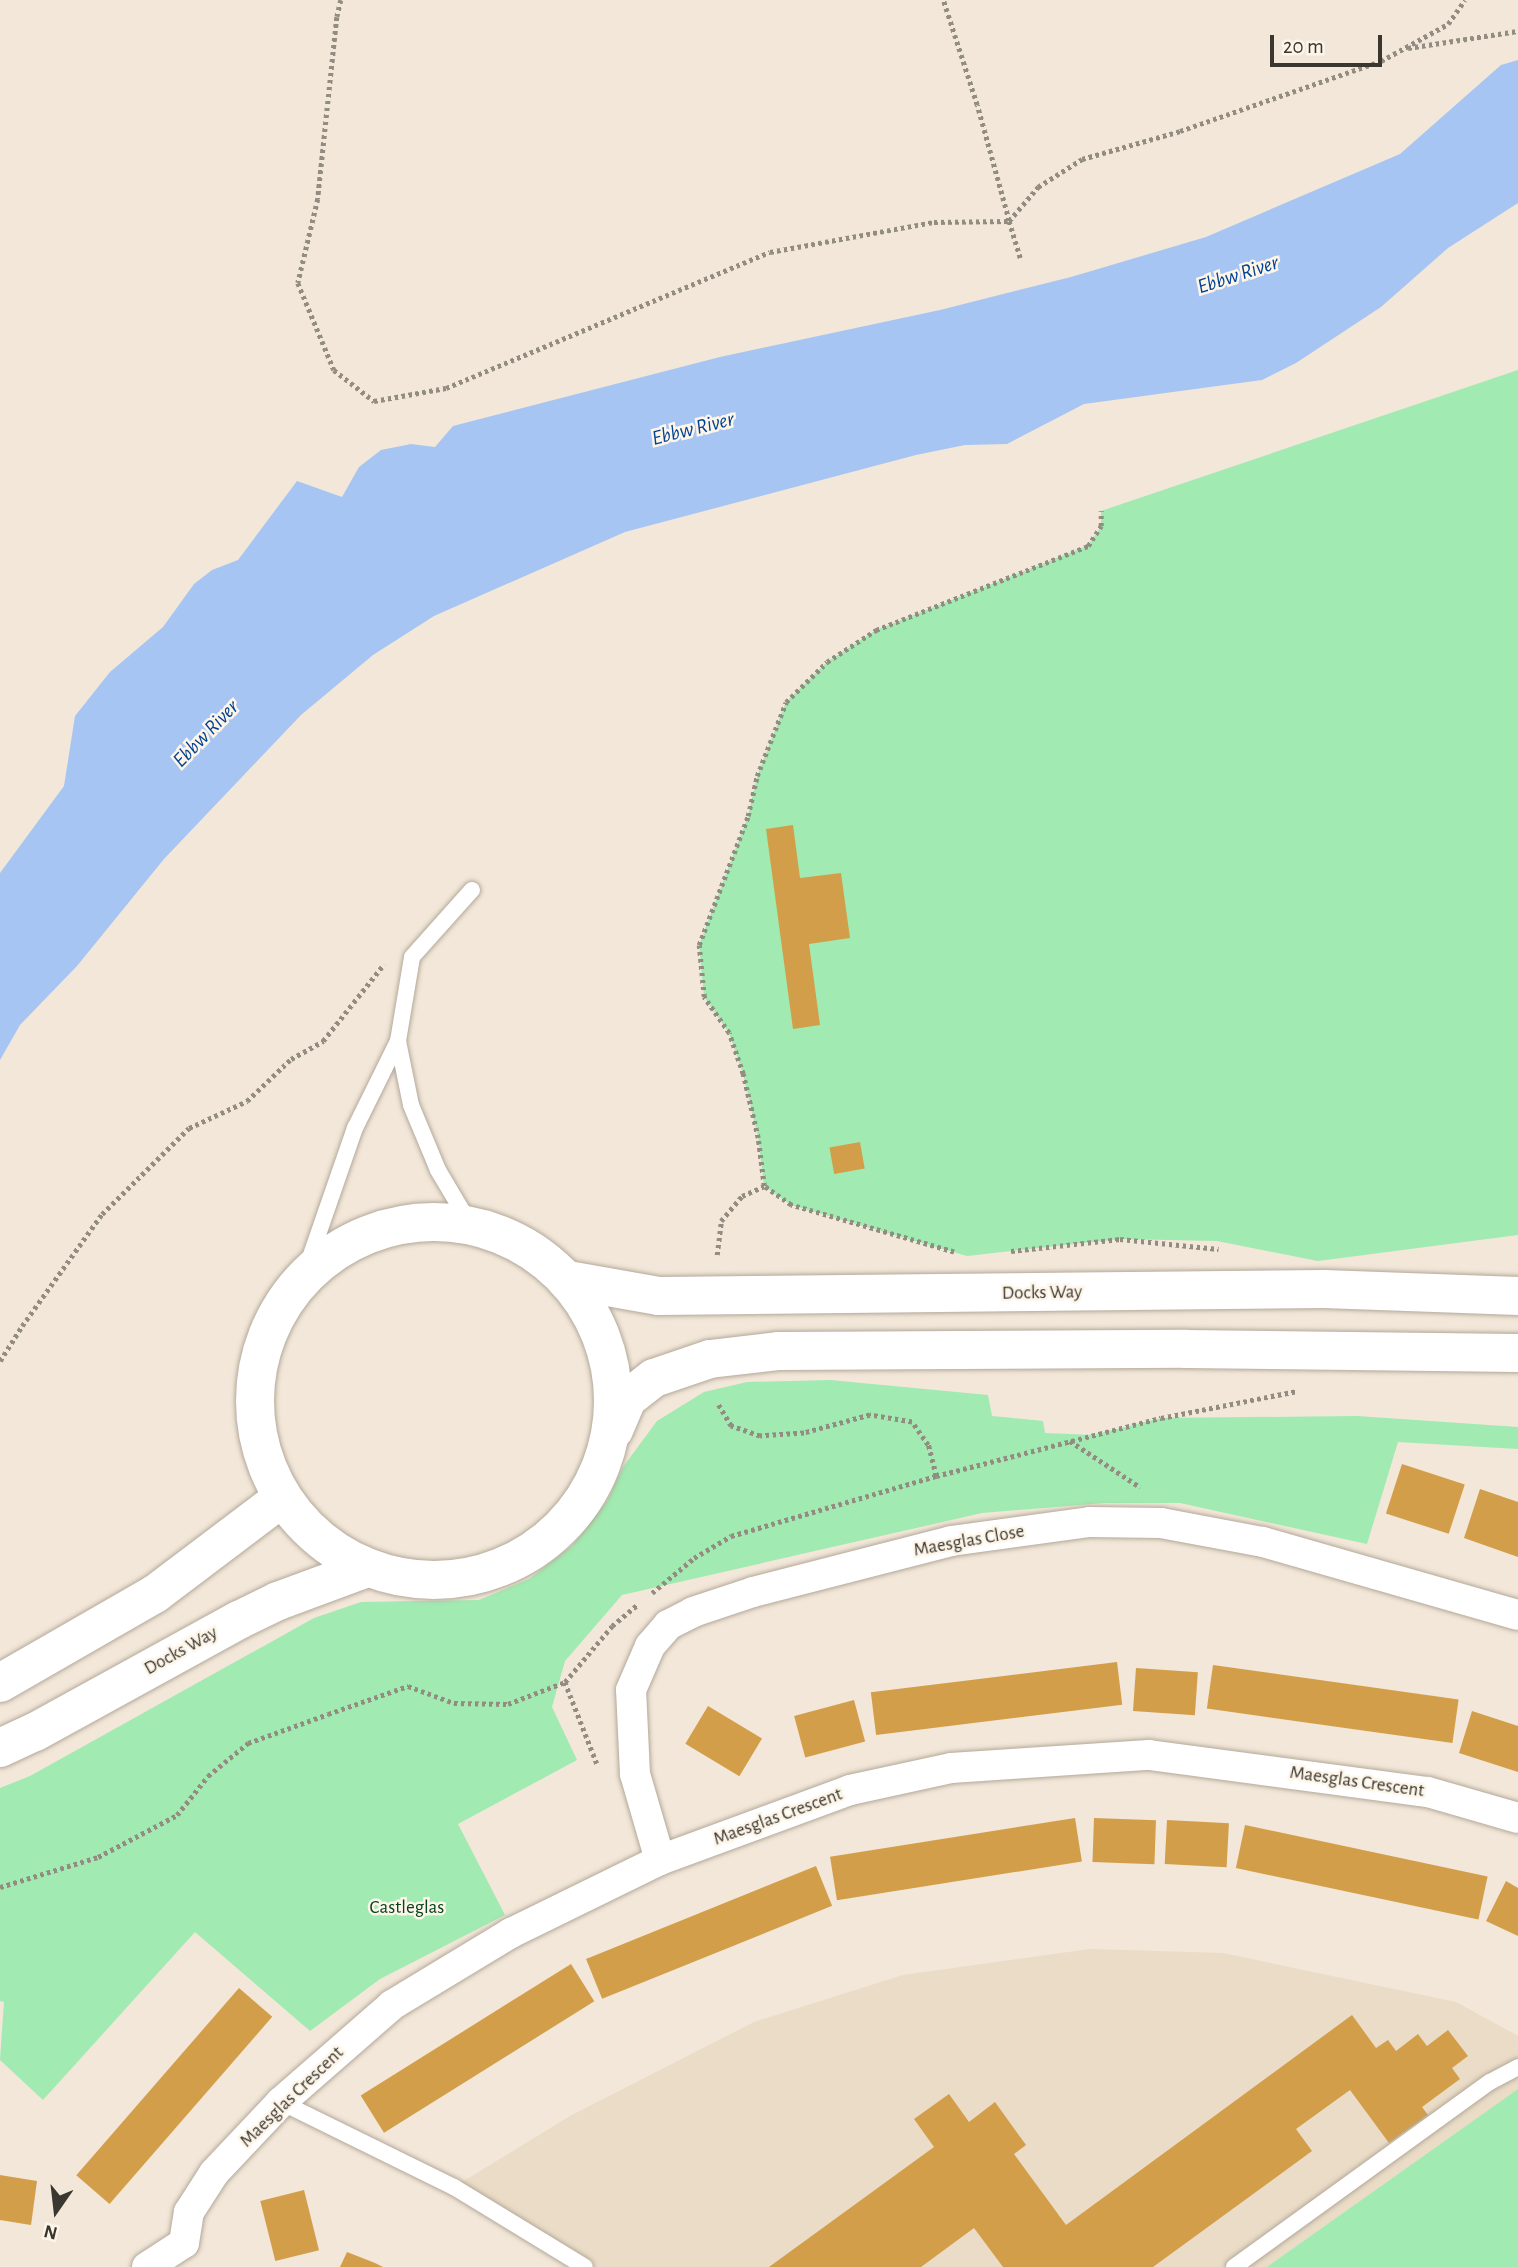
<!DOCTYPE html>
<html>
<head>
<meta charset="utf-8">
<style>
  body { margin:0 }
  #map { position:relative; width:1518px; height:2267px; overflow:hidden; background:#f2e7d8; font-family:"Alegreya Sans",sans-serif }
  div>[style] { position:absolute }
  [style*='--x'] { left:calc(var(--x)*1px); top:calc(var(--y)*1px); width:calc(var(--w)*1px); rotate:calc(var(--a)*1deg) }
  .built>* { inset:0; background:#eadcc6 }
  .green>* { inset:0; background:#a1eab1 }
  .water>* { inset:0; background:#a7c5f2 }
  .building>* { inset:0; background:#d39e49; transform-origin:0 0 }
  .path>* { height:4.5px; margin-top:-2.25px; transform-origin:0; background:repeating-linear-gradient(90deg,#938c81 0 3.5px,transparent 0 7px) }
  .roads { filter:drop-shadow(0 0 2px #b3a89a) drop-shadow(0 0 2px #b3a89a) }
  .lane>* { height:16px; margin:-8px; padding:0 8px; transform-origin:8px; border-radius:8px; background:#fff }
  .street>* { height:30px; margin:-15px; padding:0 15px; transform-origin:15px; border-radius:15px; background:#fff }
  .primary>* { height:38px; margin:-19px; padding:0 19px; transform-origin:19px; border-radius:19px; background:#fff }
  .primary>.ring { margin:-19px; padding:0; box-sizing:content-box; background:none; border:38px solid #fff; border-radius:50% }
  span { translate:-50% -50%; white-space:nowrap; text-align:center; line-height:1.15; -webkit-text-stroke:5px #fdf5e8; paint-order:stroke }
  .street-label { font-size:19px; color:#3a3630 }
  .park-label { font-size:19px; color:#03431d }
  .water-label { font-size:21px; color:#004295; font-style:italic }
  .north { position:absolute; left:21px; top:2176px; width:70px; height:70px; -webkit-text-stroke:5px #fdf5e8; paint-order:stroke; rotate:194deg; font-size:19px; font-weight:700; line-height:28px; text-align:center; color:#3a3630 }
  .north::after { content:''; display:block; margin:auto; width:24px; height:32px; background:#3a3630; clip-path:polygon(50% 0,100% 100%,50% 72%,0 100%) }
  .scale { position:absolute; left:1270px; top:35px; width:112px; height:32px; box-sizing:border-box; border:4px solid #3a3630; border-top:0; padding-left:9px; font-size:21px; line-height:24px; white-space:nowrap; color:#3a3630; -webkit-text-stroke:5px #fdf5e8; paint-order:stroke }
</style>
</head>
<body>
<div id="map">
  <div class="built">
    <div style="clip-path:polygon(1090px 1949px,1223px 1953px,1456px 2002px,1518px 2036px,1518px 2089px,1267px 2267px,585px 2267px,454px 2187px,570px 2116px,754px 2022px,903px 1975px)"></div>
  </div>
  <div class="green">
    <div style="clip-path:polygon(1518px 370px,1518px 1235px,1318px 1261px,1217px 1241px,1120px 1239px,967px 1256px,791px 1205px,764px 1186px,758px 1137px,743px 1074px,729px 1033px,704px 997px,699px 945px,748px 816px,757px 776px,786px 702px,827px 662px,876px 630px,1087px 546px,1101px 527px,1101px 511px)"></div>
    <div style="clip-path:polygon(830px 1380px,988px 1395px,992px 1416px,1043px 1421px,1045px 1433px,1093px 1435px,1161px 1418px,1357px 1416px,1518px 1427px,1518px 1449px,1398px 1442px,1367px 1544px,1180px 1503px,1104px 1503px,982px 1513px,622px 1595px,565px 1661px,552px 1707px,577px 1760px,458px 1824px,505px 1915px,380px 1979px,310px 2031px,195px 1932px,43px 2100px,0 2060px,4px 2002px,0 2001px,0 1788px,30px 1776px,314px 1618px,361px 1602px,479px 1600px,529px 1579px,572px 1546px,607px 1501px,623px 1467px,657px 1421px,704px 1392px,747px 1382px)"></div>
    <div style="clip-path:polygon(1518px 2089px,1518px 2267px,1267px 2267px)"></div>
  </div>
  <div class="water">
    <div style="clip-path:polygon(1518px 60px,1518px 203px,1448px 248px,1381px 307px,1296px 363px,1262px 380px,1084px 404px,1007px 444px,965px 445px,916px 455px,625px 532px,434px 616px,373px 655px,301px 715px,164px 859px,77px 966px,20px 1025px,0 1060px,0 873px,64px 786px,75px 716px,110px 672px,163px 627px,194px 584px,212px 570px,238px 560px,297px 481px,342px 497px,359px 467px,381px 450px,411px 444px,435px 447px,453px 426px,720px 357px,940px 310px,1071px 277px,1206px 237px,1400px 154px,1501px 65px)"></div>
  </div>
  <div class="building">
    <div style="clip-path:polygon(793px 825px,800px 878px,841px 873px,850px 938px,809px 944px,820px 1025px,793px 1029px,766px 829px)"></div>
    <div style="left:860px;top:1142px;width:27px;height:31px;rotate:80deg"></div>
    <div style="left:1402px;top:1464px;width:66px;height:52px;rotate:18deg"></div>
    <div style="clip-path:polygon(1480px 1489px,1518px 1502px,1518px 1557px,1464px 1538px)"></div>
    <div style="left:1117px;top:1662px;width:43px;height:248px;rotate:83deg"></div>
    <div style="left:1213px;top:1665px;width:248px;height:44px;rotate:8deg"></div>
    <div style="left:1136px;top:1668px;width:62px;height:43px;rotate:4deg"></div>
    <div style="left:854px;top:1700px;width:43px;height:62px;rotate:75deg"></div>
    <div style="left:708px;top:1706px;width:63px;height:44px;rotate:31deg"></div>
    <div style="clip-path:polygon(1472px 1711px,1518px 1726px,1518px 1772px,1459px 1753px)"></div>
    <div style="left:1075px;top:1818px;width:44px;height:248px;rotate:81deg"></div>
    <div style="left:1094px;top:1818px;width:62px;height:44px;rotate:2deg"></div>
    <div style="left:1167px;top:1820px;width:62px;height:44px;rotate:3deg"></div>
    <div style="left:1245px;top:1825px;width:248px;height:44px;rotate:12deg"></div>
    <div style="left:816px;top:1866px;width:43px;height:248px;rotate:68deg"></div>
    <div style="clip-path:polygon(1506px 1881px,1518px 1888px,1518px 1936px,1486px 1921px)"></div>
    <div style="left:571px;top:1964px;width:44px;height:248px;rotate:58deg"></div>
    <div style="left:239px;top:1988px;width:44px;height:248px;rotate:41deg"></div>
    <div style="clip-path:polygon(1352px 2015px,1376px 2048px,1388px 2040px,1396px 2051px,1418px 2034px,1427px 2046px,1448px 2030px,1468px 2056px,1452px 2068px,1460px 2079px,1422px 2107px,1428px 2115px,1389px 2143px,1350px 2090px,1296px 2129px,1312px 2151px,1153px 2267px,1003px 2267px,974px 2228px,921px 2267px,769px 2267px,934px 2147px,914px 2119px,949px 2094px,969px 2122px,995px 2102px,1026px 2145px,1014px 2154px,1066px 2225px)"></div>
    <div style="clip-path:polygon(0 2175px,37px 2181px,31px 2225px,0 2220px)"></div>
    <div style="left:304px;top:2190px;width:62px;height:45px;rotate:76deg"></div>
    <div style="clip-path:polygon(347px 2252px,375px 2263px,383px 2267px,340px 2267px)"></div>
  </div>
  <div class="path">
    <div style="--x:341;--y:0;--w:17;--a:103"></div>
    <div style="--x:337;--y:17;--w:183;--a:96"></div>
    <div style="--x:318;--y:199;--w:86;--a:103.4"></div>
    <div style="--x:298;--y:283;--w:94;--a:67.5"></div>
    <div style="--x:334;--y:370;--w:51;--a:37.8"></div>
    <div style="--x:374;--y:401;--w:73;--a:-10.2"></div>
    <div style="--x:446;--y:388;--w:351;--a:-22.8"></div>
    <div style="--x:770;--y:252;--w:167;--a:-10.4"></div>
    <div style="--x:934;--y:222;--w:75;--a:-0.8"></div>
    <div style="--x:1009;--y:221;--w:120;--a:-105.4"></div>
    <div style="--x:977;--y:105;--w:110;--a:-107.9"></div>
    <div style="--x:1408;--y:48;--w:111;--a:-8.8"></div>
    <div style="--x:1020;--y:258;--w:39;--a:-107"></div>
    <div style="--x:1009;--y:221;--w:45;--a:-49.5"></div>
    <div style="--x:1038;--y:187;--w:52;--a:-32.5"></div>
    <div style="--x:1082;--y:159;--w:102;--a:-15.9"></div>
    <div style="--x:1180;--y:131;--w:213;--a:-19.2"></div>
    <div style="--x:1381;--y:61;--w:77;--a:-28.9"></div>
    <div style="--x:1448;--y:24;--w:29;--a:-55"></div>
    <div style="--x:1011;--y:1251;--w:110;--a:-6.3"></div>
    <div style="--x:1120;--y:1239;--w:99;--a:5.8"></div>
    <div style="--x:954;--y:1252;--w:170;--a:-163.9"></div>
    <div style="--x:791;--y:1205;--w:33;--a:-145"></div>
    <div style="--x:764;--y:1186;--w:48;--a:-97.1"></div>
    <div style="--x:758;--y:1138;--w:66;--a:-103.2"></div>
    <div style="--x:743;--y:1074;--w:43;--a:-108.9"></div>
    <div style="--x:729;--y:1033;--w:44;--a:-124.8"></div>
    <div style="--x:704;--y:997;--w:52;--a:-95.5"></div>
    <div style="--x:699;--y:945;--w:138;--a:-69.2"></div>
    <div style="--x:748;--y:816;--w:41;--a:-77.3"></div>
    <div style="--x:757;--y:776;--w:79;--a:-68.6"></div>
    <div style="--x:786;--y:702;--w:57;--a:-44.3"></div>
    <div style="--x:827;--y:662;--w:59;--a:-33.1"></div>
    <div style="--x:876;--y:630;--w:228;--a:-21.6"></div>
    <div style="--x:1088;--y:546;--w:24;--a:-57"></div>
    <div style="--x:1101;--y:526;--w:15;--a:-90"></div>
    <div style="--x:717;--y:1255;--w:34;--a:-83"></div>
    <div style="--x:721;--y:1221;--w:33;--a:-50"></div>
    <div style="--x:742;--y:1196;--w:24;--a:-24"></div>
    <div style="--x:0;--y:1361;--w:41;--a:-57.8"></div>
    <div style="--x:22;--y:1326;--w:138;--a:-54.5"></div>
    <div style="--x:102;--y:1214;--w:122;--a:-44.7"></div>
    <div style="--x:189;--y:1128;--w:64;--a:-25"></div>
    <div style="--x:247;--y:1101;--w:61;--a:-43.7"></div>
    <div style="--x:291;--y:1059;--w:37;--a:-29"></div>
    <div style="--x:323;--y:1041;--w:98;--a:-51.6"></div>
    <div style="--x:1070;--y:1441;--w:84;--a:33.3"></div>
    <div style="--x:936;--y:1476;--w:232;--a:-14.5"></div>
    <div style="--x:1161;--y:1418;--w:139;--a:-11.2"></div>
    <div style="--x:652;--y:1593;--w:55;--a:-39.8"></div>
    <div style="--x:694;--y:1558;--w:43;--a:-30.7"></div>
    <div style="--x:731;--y:1536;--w:214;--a:-16.3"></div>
    <div style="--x:936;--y:1476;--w:32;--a:-104"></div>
    <div style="--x:928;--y:1445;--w:28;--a:-125"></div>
    <div style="--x:912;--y:1422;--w:43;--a:-170.5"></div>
    <div style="--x:870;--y:1415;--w:68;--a:164.7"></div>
    <div style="--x:804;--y:1433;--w:44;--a:176.1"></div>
    <div style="--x:760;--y:1436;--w:31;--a:-161"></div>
    <div style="--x:731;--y:1426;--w:27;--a:-121"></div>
    <div style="--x:565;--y:1682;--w:90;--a:68.6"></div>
    <div style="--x:0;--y:1887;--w:102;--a:-17"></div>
    <div style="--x:98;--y:1857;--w:89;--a:-28"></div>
    <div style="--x:177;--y:1815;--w:50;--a:-51.5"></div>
    <div style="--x:208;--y:1776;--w:52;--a:-39.5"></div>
    <div style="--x:248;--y:1743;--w:85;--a:-19.9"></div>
    <div style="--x:328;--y:1714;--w:85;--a:-19.3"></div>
    <div style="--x:408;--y:1686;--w:49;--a:20.3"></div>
    <div style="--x:454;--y:1703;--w:54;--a:1.1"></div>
    <div style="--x:508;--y:1704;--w:61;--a:-21.1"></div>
    <div style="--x:565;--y:1682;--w:73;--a:-50"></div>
    <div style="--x:612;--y:1626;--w:33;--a:-40"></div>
  </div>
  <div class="roads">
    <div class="lane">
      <div style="--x:470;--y:1224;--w:63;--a:-120.7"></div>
      <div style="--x:438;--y:1170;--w:70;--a:-112.6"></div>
      <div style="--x:411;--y:1105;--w:65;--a:-101.5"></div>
      <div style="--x:398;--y:1041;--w:85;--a:-80.5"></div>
      <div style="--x:412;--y:957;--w:90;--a:-48.2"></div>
      <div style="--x:304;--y:1275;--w:156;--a:-70.9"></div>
      <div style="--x:355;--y:1128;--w:97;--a:-63.7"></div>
      <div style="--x:281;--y:2102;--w:193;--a:26.2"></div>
      <div style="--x:454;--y:2187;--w:153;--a:31.4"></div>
      <div style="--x:1234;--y:2267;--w:316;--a:-35.9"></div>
      <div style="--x:1490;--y:2082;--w:32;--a:-28"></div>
    </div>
    <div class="street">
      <div style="--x:660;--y:1860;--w:90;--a:-106.2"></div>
      <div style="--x:635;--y:1774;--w:84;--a:-92.7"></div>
      <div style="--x:631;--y:1690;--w:48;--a:-66.6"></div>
      <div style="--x:650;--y:1646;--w:28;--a:-49"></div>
      <div style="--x:668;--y:1625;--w:28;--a:-27"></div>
      <div style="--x:693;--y:1612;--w:63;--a:-18.4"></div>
      <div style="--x:753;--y:1592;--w:204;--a:-14.4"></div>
      <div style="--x:951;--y:1541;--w:140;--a:-7.8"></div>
      <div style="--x:1090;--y:1522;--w:71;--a:0.8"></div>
      <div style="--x:1161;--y:1523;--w:104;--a:10.6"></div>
      <div style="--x:1263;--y:1542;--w:265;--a:16"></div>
      <div style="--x:184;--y:2243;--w:31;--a:-81"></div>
      <div style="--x:189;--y:2212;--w:46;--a:-57.3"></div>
      <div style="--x:214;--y:2173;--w:98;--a:-46.7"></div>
      <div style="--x:281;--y:2102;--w:147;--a:-41.1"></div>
      <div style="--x:392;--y:2005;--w:139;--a:-31.2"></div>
      <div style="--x:511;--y:1933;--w:166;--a:-26.1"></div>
      <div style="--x:660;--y:1860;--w:202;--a:-20.2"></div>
      <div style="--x:850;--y:1790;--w:103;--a:-12.3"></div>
      <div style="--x:951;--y:1768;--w:198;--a:-3.8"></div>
      <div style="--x:1149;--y:1755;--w:281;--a:7.6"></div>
      <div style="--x:1428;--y:1792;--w:94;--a:16.1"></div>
      <div style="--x:147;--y:2267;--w:44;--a:-33"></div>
    </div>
    <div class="primary">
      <div class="ring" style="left:255px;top:1222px;width:320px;height:320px"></div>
      <div style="--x:568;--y:1280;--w:92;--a:10"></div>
      <div style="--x:659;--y:1296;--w:665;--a:-0.6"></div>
      <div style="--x:1324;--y:1289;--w:194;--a:2.1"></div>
      <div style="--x:614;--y:1430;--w:34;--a:-67"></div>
      <div style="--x:627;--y:1399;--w:34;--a:-38"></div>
      <div style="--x:654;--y:1378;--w:59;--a:-18.7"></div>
      <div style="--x:710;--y:1359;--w:68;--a:-6.7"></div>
      <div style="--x:778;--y:1351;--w:408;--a:-0.3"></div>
      <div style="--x:1186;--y:1349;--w:332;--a:0.7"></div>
      <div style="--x:0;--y:1683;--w:179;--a:-29.9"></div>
      <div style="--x:155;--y:1594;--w:159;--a:-37.1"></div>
      <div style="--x:0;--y:1748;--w:38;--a:-25"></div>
      <div style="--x:35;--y:1732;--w:233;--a:-28.8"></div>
      <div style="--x:239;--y:1620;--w:43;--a:-26"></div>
      <div style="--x:278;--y:1601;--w:95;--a:-20.3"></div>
    </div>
  </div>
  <div class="street-label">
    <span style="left:1042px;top:1293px;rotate:-1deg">Docks Way</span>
    <span style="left:969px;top:1541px;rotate:-10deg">Maesglas Close</span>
    <span style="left:181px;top:1651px;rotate:-29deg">Docks Way</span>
    <span style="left:1357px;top:1782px;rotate:8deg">Maesglas Crescent</span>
    <span style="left:778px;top:1817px;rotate:-20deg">Maesglas Crescent</span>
    <span style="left:292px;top:2097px;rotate:-44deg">Maesglas Crescent</span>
  </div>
  <div class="park-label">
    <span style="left:407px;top:1908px">Castleglas</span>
  </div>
  <div class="water-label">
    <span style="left:1238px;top:275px;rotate:-18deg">Ebbw River</span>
    <span style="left:693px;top:429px;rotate:-14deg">Ebbw River</span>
    <span style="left:206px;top:734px;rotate:-46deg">Ebbw River</span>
  </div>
  <div class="north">N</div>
  <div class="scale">20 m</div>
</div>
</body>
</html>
